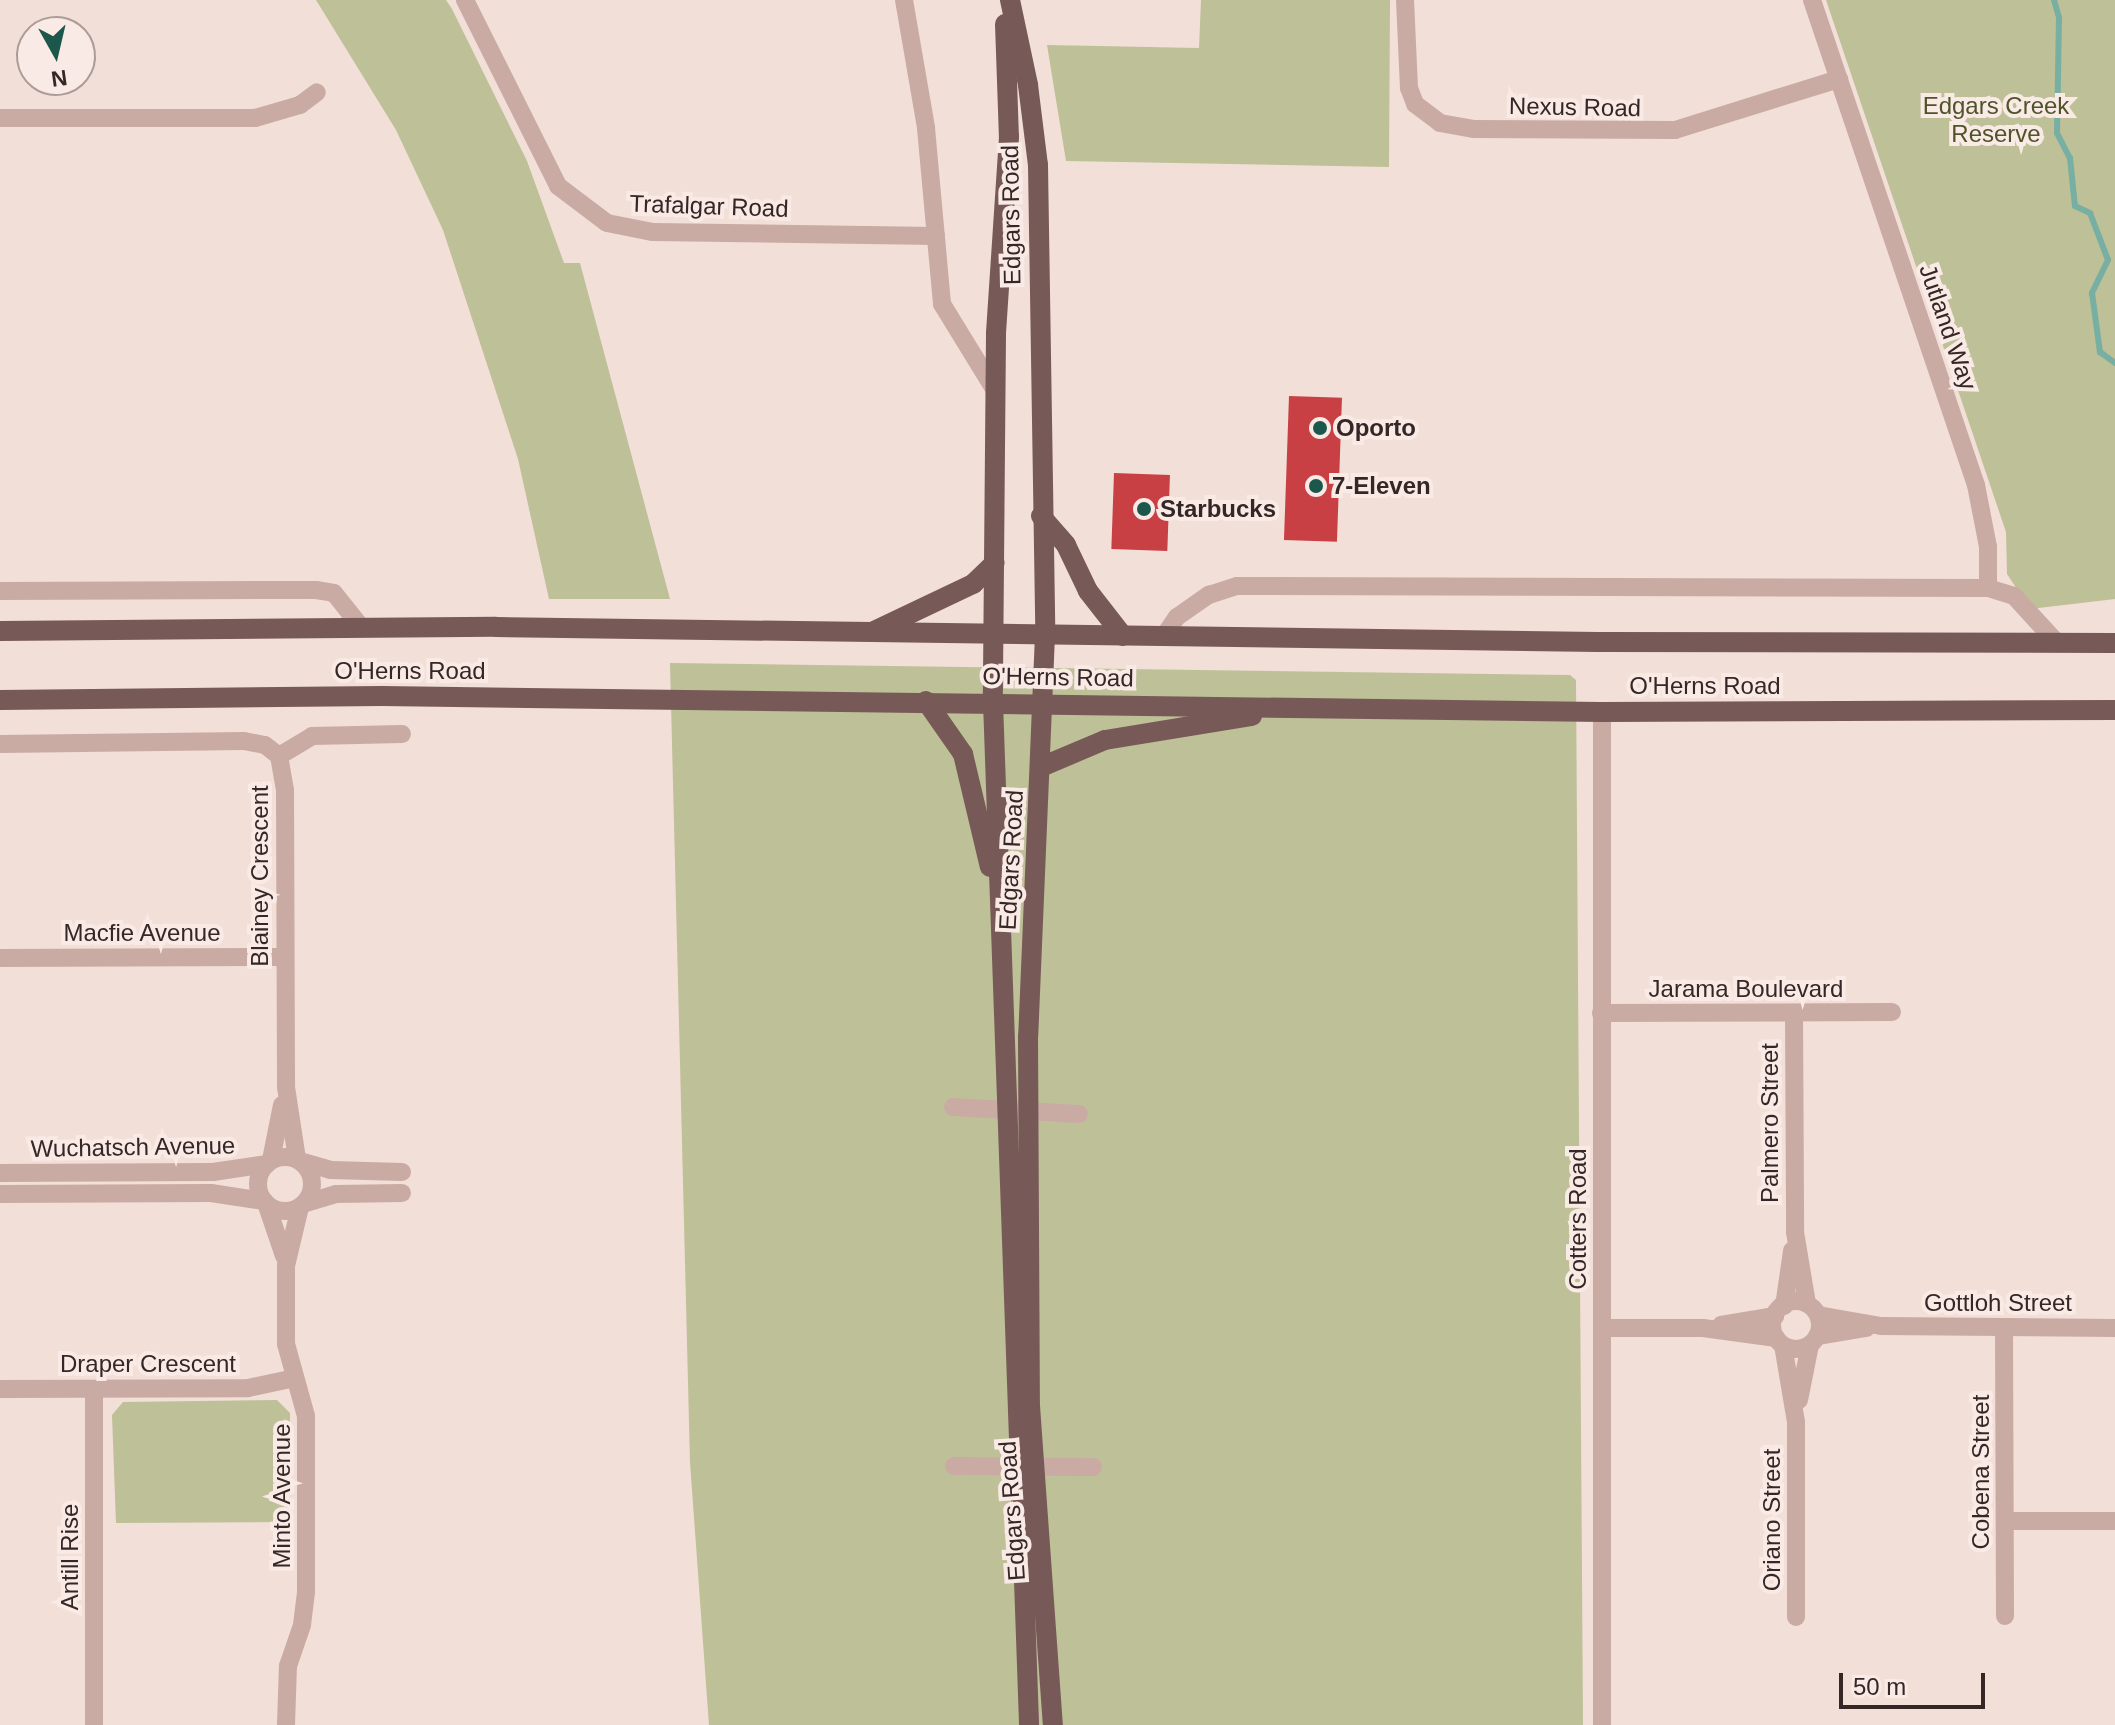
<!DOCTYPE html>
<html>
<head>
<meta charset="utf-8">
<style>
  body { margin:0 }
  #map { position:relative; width:2115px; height:1725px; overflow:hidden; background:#f1dfd8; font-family:Arial,sans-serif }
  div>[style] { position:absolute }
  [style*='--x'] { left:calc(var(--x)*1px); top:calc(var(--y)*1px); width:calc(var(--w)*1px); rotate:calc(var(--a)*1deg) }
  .green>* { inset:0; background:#bec098 }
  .stream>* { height:6px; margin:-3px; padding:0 3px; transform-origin:3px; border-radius:3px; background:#77afa2 }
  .building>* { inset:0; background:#c84044; transform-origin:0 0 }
  .minor>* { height:18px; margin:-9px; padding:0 9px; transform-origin:9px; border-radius:9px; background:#c9aba4 }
  .minor>.ring { margin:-9px; padding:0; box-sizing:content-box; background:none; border:18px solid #c9aba4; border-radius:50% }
  .major>* { height:20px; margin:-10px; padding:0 10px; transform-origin:10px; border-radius:10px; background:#775957 }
  .dots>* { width:22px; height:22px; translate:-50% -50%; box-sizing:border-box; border:4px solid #f9eae5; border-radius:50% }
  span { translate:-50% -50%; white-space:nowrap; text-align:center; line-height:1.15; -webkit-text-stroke:8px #f9eae5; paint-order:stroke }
  .park-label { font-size:24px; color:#4f5329 }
  .street-label { font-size:24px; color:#352726 }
  .poi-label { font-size:24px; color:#352726; font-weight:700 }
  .left { translate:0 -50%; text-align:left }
  .north { position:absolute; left:16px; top:16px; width:80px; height:80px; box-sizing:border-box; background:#f9eae5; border:2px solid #ab9c99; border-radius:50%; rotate:172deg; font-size:22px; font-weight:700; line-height:32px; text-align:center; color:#352726 }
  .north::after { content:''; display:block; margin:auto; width:28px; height:36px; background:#1b574a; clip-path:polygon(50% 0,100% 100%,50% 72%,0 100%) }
  .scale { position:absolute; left:1839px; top:1673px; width:146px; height:36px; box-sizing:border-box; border:4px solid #352726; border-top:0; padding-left:10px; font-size:24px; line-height:28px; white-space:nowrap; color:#352726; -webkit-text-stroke:6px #f9eae5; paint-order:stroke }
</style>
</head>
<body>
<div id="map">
  <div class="green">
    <div style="clip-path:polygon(316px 0,446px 0,452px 9px,527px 161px,564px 263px,580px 263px,670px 599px,549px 599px,518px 459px,443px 230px,396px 130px)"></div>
    <div style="clip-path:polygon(1201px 0,1390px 0,1389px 167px,1066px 161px,1047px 45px,1199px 48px)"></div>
    <div style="clip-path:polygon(1826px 0,2115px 0,2115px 599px,2030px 609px,2007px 574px,2006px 532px)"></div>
    <div style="clip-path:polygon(670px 663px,1570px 675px,1576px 680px,1583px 1725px,709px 1725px,690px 1462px)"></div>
    <div style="clip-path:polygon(277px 1400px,290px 1413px,288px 1522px,116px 1523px,112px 1415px,123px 1402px)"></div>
  </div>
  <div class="stream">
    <div style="--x:2054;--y:0;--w:19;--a:74"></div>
    <div style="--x:2059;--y:18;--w:115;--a:91"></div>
    <div style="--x:2057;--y:133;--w:28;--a:63"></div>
    <div style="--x:2070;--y:158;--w:48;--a:84.1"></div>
    <div style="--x:2075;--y:206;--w:17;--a:25"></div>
    <div style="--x:2090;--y:213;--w:50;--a:69"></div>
    <div style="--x:2108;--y:260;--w:37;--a:116"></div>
    <div style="--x:2092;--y:293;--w:60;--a:82.3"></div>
    <div style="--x:2100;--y:352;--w:19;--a:36"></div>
  </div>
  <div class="building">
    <div style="left:1289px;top:396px;width:53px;height:144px;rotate:2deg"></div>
    <div style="left:1114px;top:473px;width:56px;height:76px;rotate:2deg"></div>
  </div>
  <div class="minor">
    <div style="--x:465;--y:0;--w:208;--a:63.4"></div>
    <div style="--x:558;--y:186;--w:61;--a:37.1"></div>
    <div style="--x:607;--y:223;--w:47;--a:11.1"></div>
    <div style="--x:653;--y:232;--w:283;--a:0.8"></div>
    <div style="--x:904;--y:0;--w:130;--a:80.2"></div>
    <div style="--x:926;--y:128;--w:177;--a:84.8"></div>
    <div style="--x:942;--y:304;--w:103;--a:58.5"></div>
    <div style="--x:1405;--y:0;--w:88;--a:87.4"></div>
    <div style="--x:1409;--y:88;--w:17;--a:69"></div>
    <div style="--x:1415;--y:104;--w:31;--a:37"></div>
    <div style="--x:1440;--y:123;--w:35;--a:10"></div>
    <div style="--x:1474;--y:129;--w:201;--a:0.3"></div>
    <div style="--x:1675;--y:130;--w:172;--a:-17.3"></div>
    <div style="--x:1812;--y:0;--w:512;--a:71.32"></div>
    <div style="--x:1976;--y:485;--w:63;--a:79"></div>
    <div style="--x:1988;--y:547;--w:41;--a:90"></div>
    <div style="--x:1988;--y:588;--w:27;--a:17"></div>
    <div style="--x:2014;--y:596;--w:64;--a:47.5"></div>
    <div style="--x:0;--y:118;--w:255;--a:0"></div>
    <div style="--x:255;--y:118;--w:47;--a:-16.1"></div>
    <div style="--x:300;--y:105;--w:21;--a:-37"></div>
    <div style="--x:0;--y:591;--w:316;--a:-0.2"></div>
    <div style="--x:316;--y:590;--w:18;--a:9"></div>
    <div style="--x:334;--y:593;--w:43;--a:51.5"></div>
    <div style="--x:1164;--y:636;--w:23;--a:-56"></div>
    <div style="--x:1177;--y:617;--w:39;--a:-35"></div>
    <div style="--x:1209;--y:595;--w:29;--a:-18"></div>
    <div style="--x:1237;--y:586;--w:751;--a:0.15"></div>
    <div style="--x:0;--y:744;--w:244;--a:-0.7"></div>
    <div style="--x:244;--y:741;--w:21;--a:11"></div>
    <div style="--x:265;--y:745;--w:18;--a:38"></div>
    <div style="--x:279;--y:756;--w:35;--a:80"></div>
    <div style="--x:285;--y:790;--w:297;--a:89.8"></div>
    <div style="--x:286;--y:1087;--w:73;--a:81.3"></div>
    <div style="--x:279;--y:756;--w:39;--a:-31"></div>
    <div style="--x:312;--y:736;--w:90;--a:-1.3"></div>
    <div style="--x:0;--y:958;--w:285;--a:-0.2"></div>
    <div style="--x:1601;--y:1013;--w:291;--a:-0.2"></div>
    <div style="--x:1794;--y:1013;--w:219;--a:89.7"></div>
    <div style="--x:1795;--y:1232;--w:73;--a:80.5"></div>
    <div style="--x:953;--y:1107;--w:126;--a:3.2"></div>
    <div class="ring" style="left:258px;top:1157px;width:36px;height:36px"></div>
    <div style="--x:271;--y:1160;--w:56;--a:-78.7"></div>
    <div style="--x:303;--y:1162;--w:29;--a:16"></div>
    <div style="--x:331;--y:1170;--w:71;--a:1.6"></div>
    <div style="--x:0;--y:1173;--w:213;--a:-0.3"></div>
    <div style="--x:213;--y:1172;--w:55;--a:-8.4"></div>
    <div style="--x:0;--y:1194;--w:211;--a:-0.3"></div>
    <div style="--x:211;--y:1193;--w:54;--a:8.6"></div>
    <div style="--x:266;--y:1203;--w:56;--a:71.2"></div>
    <div style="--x:303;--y:1204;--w:34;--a:-17"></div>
    <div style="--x:336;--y:1194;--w:66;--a:-0.9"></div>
    <div class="ring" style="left:1772px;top:1301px;width:30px;height:30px"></div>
    <div style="--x:1784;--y:1306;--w:56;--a:-81.7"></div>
    <div style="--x:1818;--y:1315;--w:64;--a:9.9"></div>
    <div style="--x:1881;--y:1326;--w:234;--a:0.5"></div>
    <div style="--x:1721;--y:1325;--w:55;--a:-9.5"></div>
    <div style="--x:1603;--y:1328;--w:100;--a:0"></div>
    <div style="--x:1703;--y:1328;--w:74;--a:7.8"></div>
    <div style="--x:2004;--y:1328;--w:288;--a:89.8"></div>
    <div style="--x:1817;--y:1336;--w:50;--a:-9.3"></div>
    <div style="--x:1783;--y:1345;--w:78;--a:80.4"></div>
    <div style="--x:1796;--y:1422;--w:195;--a:90"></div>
    <div style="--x:0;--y:1389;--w:248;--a:-0.2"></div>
    <div style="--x:248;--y:1388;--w:48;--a:-12"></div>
    <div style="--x:94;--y:1389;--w:336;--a:90"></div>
    <div style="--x:1799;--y:1400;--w:56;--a:-78.7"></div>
    <div style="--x:954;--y:1466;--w:139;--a:0.4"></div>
    <div style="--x:2005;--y:1521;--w:110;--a:0"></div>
    <div style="--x:286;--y:1725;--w:59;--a:-88.1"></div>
    <div style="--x:288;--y:1666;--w:43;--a:-71.1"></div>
    <div style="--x:302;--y:1625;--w:34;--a:-83"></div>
    <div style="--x:306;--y:1591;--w:175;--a:-90"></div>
    <div style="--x:306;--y:1416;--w:75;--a:-105.5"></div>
    <div style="--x:286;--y:1344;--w:78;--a:-90"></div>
    <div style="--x:286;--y:1266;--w:61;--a:-76.7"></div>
    <div style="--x:1602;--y:1725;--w:1013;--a:-90"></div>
  </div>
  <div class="major">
    <div style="--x:1010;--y:0;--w:87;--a:78"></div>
    <div style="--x:1028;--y:85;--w:81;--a:82.9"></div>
    <div style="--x:1038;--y:165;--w:470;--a:89.1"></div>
    <div style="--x:1045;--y:635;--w:401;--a:92.4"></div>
    <div style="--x:1028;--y:1036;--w:370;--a:89.7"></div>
    <div style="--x:1030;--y:1406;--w:320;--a:85.9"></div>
    <div style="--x:1005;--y:24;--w:113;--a:88"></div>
    <div style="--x:1009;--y:137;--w:197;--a:93.8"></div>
    <div style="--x:996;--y:334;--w:368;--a:90.5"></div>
    <div style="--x:993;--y:702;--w:1024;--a:87.98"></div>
    <div style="--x:1041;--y:516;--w:38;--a:49"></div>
    <div style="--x:1066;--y:545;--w:51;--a:64.4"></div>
    <div style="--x:1088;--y:591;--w:57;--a:52.1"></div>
    <div style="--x:0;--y:631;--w:496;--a:-0.5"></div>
    <div style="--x:496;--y:627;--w:1102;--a:0.78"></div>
    <div style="--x:1598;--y:642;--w:517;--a:0.11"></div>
    <div style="--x:874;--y:631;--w:110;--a:-25.4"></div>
    <div style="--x:973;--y:584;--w:30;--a:-44"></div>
    <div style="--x:0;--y:700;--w:382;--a:-0.6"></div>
    <div style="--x:382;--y:696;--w:1220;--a:0.75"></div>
    <div style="--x:1602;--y:712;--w:513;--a:-0.22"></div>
    <div style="--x:926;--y:701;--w:65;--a:55.1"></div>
    <div style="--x:963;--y:754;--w:116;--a:76.6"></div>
    <div style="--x:1041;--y:767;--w:69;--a:-22.9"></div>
    <div style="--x:1105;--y:740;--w:149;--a:-9.3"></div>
  </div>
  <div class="dots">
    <div style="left:1320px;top:428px;background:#1b574a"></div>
    <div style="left:1316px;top:486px;background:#1b574a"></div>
    <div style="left:1144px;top:509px;background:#1b574a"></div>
  </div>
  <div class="park-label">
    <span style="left:1996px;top:120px">Edgars Creek<br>Reserve</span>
  </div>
  <div class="street-label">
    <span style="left:1575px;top:107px;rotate:1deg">Nexus Road</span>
    <span style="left:709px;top:206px;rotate:2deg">Trafalgar Road</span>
    <span style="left:1011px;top:215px;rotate:-91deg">Edgars Road</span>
    <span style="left:1948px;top:327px;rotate:71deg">Jutland Way</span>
    <span style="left:410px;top:671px">O'Herns Road</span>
    <span style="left:1058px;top:677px;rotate:1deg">O'Herns Road</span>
    <span style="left:1705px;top:686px">O'Herns Road</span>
    <span style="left:1011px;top:860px;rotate:-87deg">Edgars Road</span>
    <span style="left:260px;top:876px;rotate:-90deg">Blainey Crescent</span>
    <span style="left:142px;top:933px">Macfie Avenue</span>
    <span style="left:1746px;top:989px">Jarama Boulevard</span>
    <span style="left:1770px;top:1123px;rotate:-90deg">Palmero Street</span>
    <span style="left:133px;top:1147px;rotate:-1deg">Wuchatsch Avenue</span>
    <span style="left:1578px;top:1219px;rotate:-90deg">Cotters Road</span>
    <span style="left:1998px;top:1303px">Gottloh Street</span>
    <span style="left:148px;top:1364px">Draper Crescent</span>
    <span style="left:1981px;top:1472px;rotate:-90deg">Cobena Street</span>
    <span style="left:282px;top:1496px;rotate:-90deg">Minto Avenue</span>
    <span style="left:1012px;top:1511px;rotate:-94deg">Edgars Road</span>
    <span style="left:1772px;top:1520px;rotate:-90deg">Oriano Street</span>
    <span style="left:70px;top:1557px;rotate:-90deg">Antill Rise</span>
  </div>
  <div class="poi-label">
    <span class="left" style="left:1336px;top:428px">Oporto</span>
    <span class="left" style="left:1332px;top:486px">7-Eleven</span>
    <span class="left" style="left:1160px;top:509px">Starbucks</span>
  </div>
  <div class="north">N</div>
  <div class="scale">50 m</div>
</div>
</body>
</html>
